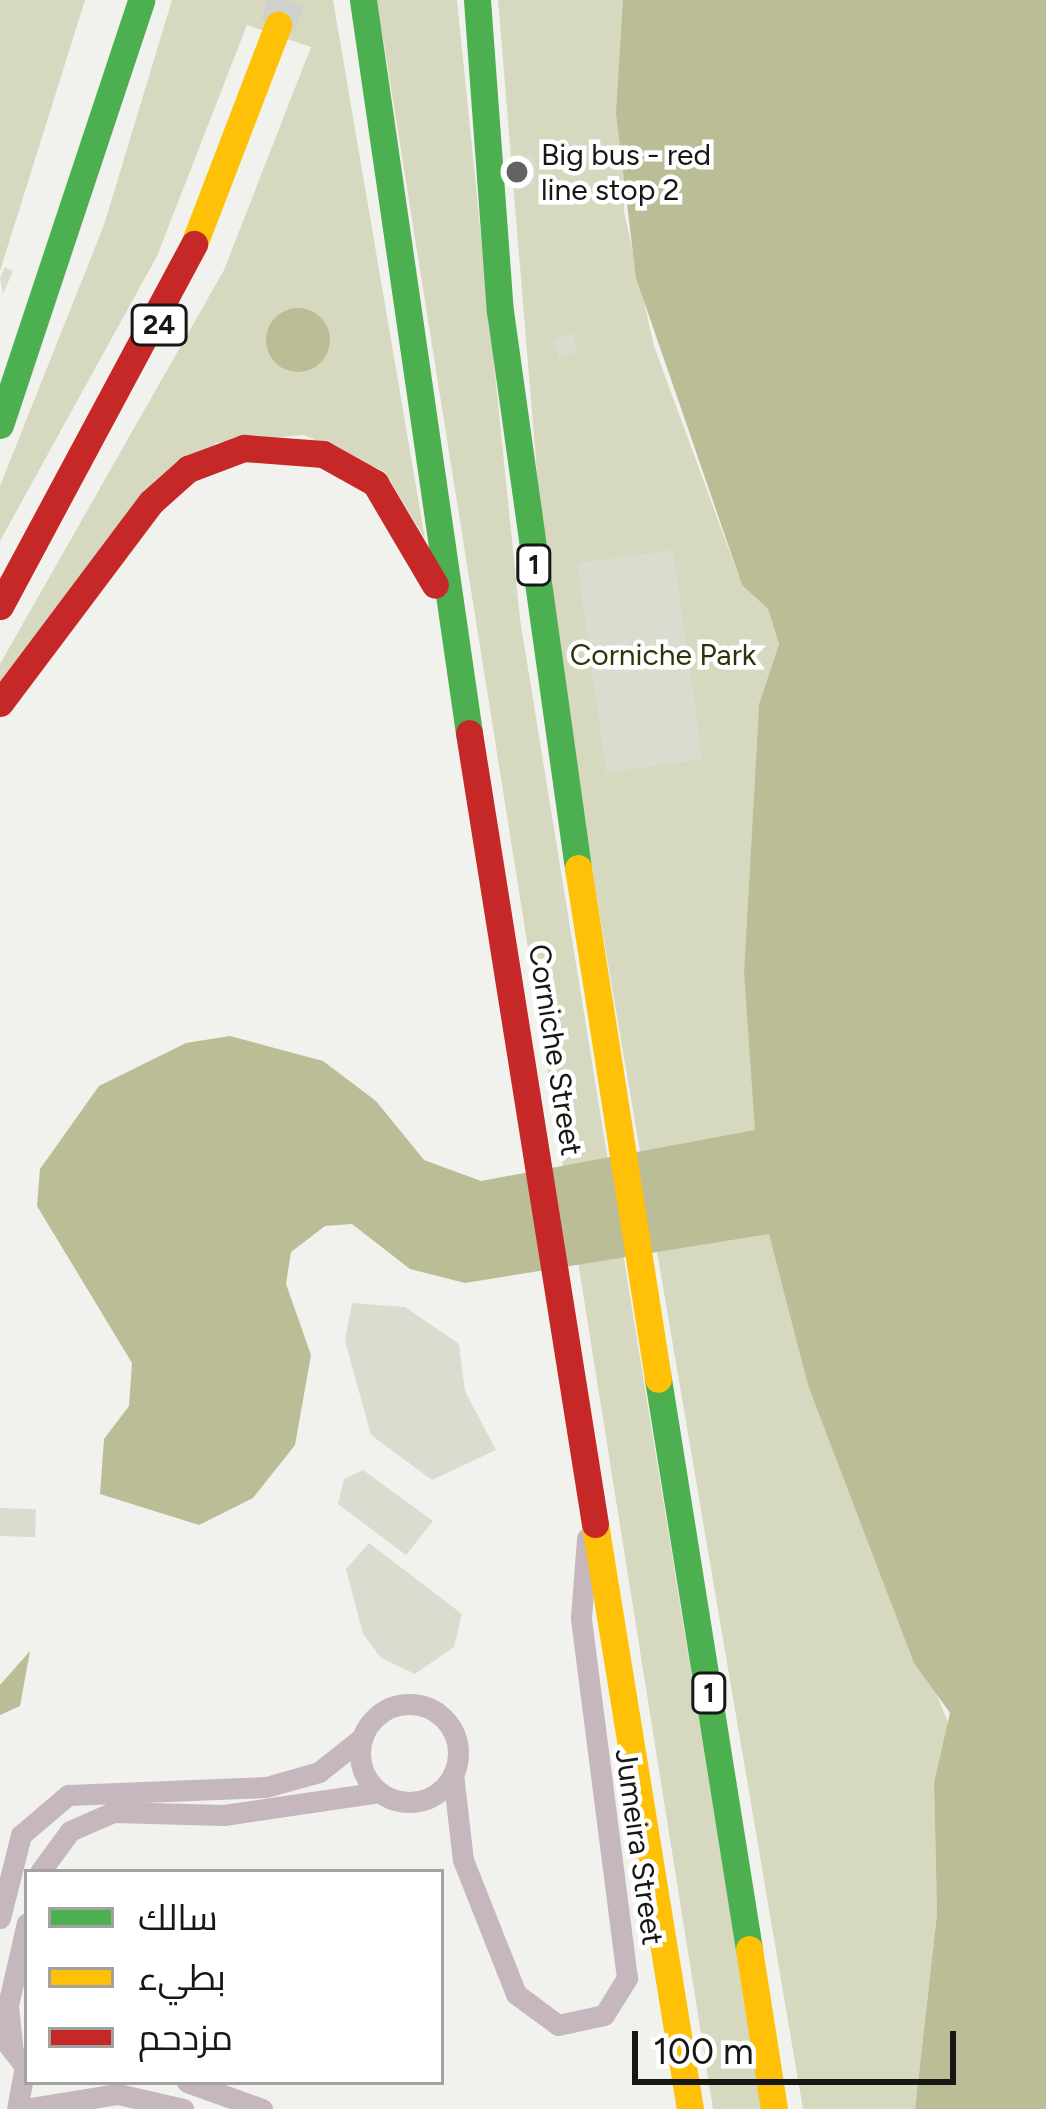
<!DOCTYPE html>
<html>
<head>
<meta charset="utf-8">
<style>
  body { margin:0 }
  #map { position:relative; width:1046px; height:2109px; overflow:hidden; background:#f1f2ee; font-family:Figtree,Cairo,sans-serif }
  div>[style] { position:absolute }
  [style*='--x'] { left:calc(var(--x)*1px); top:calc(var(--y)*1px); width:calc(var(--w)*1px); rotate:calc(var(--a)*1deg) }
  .green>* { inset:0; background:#d6d8c0 }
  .water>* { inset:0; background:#bbbd96 }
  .round { border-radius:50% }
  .building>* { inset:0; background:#dbdcd0; transform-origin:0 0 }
  .highway-tunnel>* { height:36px; margin-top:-18px; transform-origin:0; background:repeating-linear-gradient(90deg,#d0d1cd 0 36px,transparent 0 54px) }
  .street>* { height:21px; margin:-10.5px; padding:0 10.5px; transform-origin:10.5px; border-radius:10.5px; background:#c5b7bd }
  .street>.ring { margin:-10.5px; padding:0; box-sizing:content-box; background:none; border:21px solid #c5b7bd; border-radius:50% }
  .fast>* { height:27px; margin:-13.5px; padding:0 13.5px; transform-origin:13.5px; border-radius:13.5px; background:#4caf50 }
  .slow>* { height:27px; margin:-13.5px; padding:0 13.5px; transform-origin:13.5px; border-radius:13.5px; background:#ffc107 }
  .jam>* { height:27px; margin:-13.5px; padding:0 13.5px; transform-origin:13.5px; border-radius:13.5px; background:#c62828 }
  .dots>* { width:33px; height:33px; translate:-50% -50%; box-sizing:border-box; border:6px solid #fff; border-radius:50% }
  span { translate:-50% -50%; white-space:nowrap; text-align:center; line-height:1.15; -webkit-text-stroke:9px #fff; paint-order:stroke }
  .shield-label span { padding:3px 9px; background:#fff; border:3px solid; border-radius:9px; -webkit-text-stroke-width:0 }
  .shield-label { font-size:27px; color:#171715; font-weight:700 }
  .poi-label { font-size:30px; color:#171715 }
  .left { translate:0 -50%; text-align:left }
  .park-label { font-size:30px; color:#323306 }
  .street-label { font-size:30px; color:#171715 }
  .legend { position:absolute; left:24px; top:1869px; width:420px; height:216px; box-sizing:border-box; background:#fff; border:3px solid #a2a2a1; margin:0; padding:15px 21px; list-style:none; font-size:36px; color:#171715 }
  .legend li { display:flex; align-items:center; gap:24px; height:60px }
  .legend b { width:60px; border:3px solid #a2a2a1 }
  .scale { position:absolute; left:632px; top:2031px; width:324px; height:54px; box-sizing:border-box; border:6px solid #171715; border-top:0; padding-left:15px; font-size:36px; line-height:42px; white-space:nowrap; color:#171715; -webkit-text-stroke:9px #fff; paint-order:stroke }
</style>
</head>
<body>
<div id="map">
  <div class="green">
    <div style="clip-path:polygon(0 0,85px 0,0 271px)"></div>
    <div style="clip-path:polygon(172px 0,333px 0,425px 539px,385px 472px,304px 435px,216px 443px,0 686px,0 664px,224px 270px,311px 47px,247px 25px,157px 256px,0 541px,0 486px,104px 225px)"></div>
    <div style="clip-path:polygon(377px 0,457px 0,520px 619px,762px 2109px,713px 2109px)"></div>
    <div style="clip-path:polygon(498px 0,623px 0,624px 212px,654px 346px,742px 585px,768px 609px,779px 644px,759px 704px,744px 972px,770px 1234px,808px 1385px,952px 1732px,934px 1783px,937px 1914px,915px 2109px,803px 2109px,549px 617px)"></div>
  </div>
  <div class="water">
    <div style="clip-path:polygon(623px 0,1046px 0,1046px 2109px,915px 2109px,937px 1914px,934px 1783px,950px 1713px,914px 1663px,808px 1385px,769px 1234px,465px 1283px,410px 1269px,352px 1224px,325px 1226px,291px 1252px,286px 1284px,311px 1355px,295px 1445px,253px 1498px,199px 1525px,100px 1494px,104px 1439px,129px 1406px,132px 1363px,37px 1206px,40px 1169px,99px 1086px,186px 1043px,230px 1036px,323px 1061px,376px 1101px,424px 1160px,481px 1181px,755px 1130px,744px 972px,759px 704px,779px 644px,768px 609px,742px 585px,636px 278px,616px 113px)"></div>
    <div class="round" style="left:266px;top:308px;width:64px;height:64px"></div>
    <div style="clip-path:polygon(30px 1651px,20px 1706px,0 1715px,0 1685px)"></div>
  </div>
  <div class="building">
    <div style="clip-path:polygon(527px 156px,534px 156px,535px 185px,529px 185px)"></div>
    <div style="clip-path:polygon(5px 267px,13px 271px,3px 294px,0 278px)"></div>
    <div style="left:572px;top:333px;width:20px;height:20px;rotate:72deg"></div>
    <div style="left:673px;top:550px;width:211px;height:97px;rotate:82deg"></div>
    <div style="clip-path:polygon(352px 1303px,405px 1307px,459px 1344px,465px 1391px,496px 1450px,432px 1480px,371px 1435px,345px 1341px)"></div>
    <div style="clip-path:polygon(363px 1470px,433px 1521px,406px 1555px,338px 1504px,344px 1479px)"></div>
    <div style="left:0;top:1508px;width:36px;height:28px;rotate:2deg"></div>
    <div style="clip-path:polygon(369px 1543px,462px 1614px,454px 1647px,415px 1674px,381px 1658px,363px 1634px,346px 1569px)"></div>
  </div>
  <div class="highway-tunnel">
    <div style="--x:278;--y:25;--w:26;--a:-72"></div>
  </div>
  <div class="street">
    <div class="ring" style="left:360px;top:1704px;width:77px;height:77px"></div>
    <div style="--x:453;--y:1774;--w:87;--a:83.4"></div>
    <div style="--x:463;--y:1860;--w:144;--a:68.4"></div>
    <div style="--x:516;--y:1994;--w:52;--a:36.4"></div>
    <div style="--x:558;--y:2025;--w:47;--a:-12.3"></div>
    <div style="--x:604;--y:2015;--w:44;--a:-58.1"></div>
    <div style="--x:627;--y:1978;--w:363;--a:-97.3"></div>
    <div style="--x:581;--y:1618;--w:80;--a:-85.7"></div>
    <div style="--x:40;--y:1872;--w:51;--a:-53.8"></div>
    <div style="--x:70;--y:1831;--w:47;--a:-23.8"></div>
    <div style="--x:113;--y:1812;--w:111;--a:1.5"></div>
    <div style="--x:224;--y:1815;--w:157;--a:-8.4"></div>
    <div style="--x:0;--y:1918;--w:86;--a:-75.8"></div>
    <div style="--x:21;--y:1835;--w:62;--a:-40.4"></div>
    <div style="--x:68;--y:1795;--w:198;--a:-2.3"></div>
    <div style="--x:266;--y:1787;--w:55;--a:-15.8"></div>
    <div style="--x:319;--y:1772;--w:56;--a:-38.5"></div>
    <div style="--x:2;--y:2037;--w:37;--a:52"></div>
    <div style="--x:25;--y:2066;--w:44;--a:100.5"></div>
    <div style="--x:12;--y:2044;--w:39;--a:-96"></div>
    <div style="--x:8;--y:2005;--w:84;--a:-77"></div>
    <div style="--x:187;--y:2082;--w:80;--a:19.8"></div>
    <div style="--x:24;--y:2109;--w:95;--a:-9.1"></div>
    <div style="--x:118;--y:2094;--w:67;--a:13"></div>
  </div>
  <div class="fast">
    <div style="--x:363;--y:0;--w:741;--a:81.77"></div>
    <div style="--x:477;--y:0;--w:312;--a:85.8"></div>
    <div style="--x:500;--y:311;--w:562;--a:82.03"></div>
    <div style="--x:0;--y:425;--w:448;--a:-71.6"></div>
    <div style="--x:658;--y:1379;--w:577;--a:80.93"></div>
  </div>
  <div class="slow">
    <div style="--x:194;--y:244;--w:235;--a:-69"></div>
    <div style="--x:578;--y:868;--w:517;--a:81.1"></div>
    <div style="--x:595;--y:1524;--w:593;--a:80.78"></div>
    <div style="--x:749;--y:1949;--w:162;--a:81.1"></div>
  </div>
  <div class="jam">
    <div style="--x:0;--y:606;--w:411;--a:-61.8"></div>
    <div style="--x:0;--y:703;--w:251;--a:-53.1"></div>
    <div style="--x:151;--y:502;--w:50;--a:-41.7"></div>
    <div style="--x:188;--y:469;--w:60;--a:-20.6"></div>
    <div style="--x:244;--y:448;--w:79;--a:4.3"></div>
    <div style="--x:323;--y:454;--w:60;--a:29.1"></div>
    <div style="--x:375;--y:483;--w:118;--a:59.5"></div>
    <div style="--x:469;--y:733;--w:801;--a:80.95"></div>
  </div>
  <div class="dots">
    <div style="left:517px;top:172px;background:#636461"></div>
  </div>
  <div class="shield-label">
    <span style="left:159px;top:325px">24</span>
    <span style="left:534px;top:565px">1</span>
    <span style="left:709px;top:1693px">1</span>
  </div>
  <div class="poi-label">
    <span class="left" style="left:541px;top:172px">Big bus - red<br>line stop 2</span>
  </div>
  <div class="park-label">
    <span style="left:663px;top:655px">Corniche Park</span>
  </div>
  <div class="street-label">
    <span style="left:555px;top:1050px;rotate:81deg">Corniche Street</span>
    <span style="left:639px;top:1847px;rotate:82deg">Jumeira Street</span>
  </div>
  <ul class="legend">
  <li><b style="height:15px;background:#4caf50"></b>سالك</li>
  <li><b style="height:15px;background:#ffc107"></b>بطيء</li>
  <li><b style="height:15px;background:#c62828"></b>مزدحم</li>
  </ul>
  <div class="scale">100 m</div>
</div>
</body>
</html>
